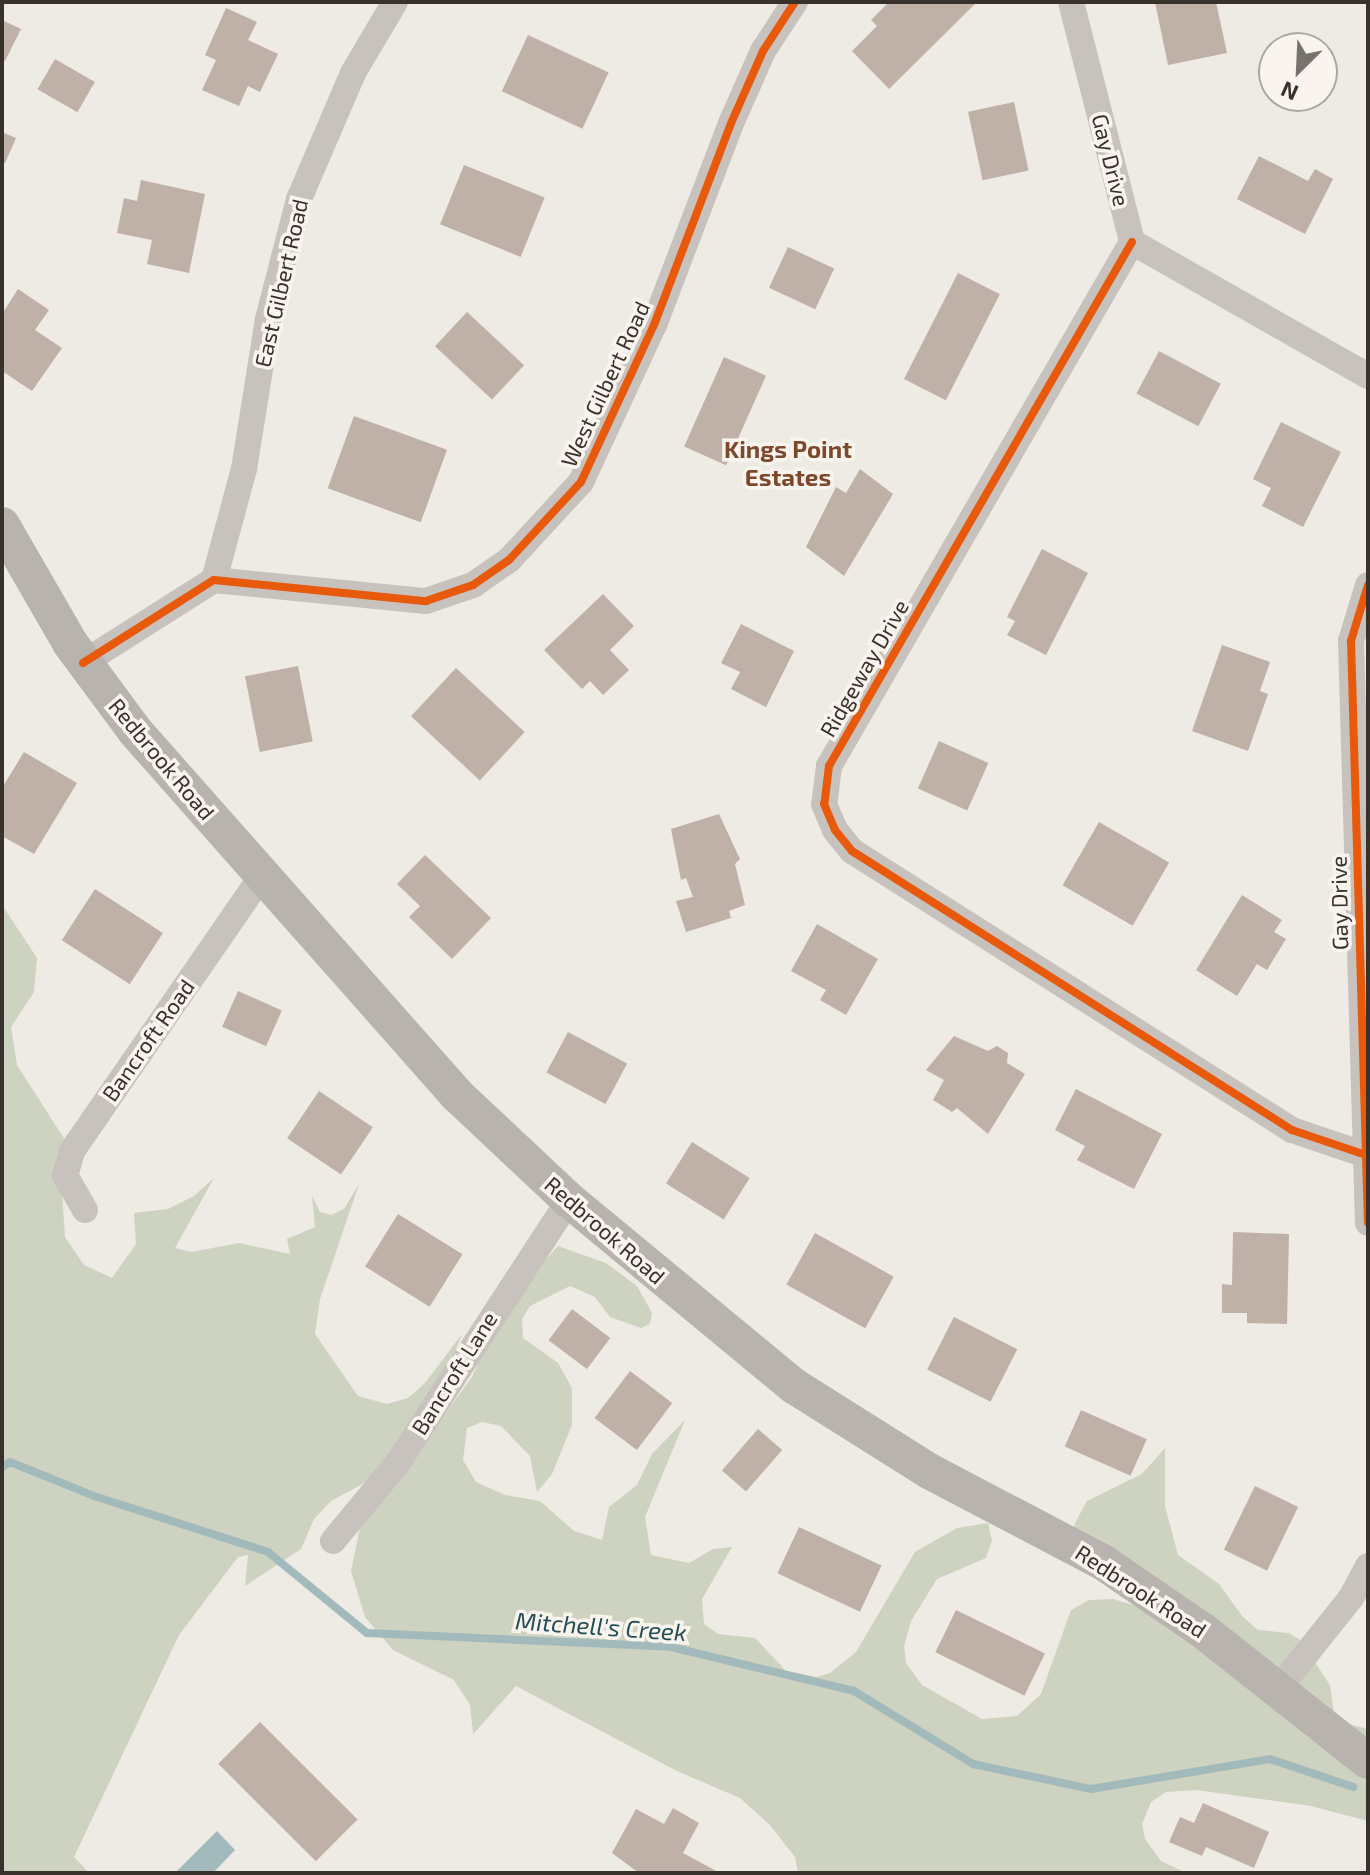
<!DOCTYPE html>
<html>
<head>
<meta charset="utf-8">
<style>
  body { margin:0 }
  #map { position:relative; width:1370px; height:1875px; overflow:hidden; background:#eeeae4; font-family:"Exo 2",sans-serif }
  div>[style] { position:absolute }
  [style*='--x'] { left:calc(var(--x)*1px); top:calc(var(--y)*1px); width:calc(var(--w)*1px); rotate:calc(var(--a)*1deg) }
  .green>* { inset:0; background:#ced2c0 }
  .water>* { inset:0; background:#a3babc }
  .stream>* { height:8px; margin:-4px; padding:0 4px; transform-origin:4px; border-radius:4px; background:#a3babc }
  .building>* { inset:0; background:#bfb1a8; transform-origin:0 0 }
  .minor>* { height:26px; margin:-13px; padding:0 13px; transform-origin:13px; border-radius:13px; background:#c7c2bd }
  .secondary>* { height:36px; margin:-18px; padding:0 18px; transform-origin:18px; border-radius:18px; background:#b8b3ae }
  .cycleway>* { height:8px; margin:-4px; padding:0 4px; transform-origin:4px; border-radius:4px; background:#e8590c }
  span { translate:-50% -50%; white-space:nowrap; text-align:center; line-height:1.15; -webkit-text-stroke:7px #f9f5ee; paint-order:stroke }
  .street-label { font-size:22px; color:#38312c }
  .neighbourhood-label { font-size:24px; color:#7e482d; font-weight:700 }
  .water-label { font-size:24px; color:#254e55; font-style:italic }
  .frame { position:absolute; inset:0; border:4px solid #38312c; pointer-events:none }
  .north { position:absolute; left:1258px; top:32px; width:80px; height:80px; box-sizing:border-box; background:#f9f5ee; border:2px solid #aca7a0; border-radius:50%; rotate:204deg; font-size:22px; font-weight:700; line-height:32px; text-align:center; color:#38312c }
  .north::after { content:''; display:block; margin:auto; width:28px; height:36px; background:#78726c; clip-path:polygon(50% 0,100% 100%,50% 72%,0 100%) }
</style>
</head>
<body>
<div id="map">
  <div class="green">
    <div style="clip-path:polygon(2px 905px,37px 958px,34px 992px,11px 1027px,17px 1065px,72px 1151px,61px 1177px,65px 1237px,84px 1265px,112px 1278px,136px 1244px,134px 1213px,168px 1209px,194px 1196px,214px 1178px,175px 1248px,191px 1252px,239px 1243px,290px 1254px,287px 1239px,315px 1227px,312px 1196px,320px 1212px,331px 1215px,344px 1209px,359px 1184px,320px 1299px,315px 1334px,358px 1396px,387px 1404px,408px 1398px,425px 1383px,462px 1334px,428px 1419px,445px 1414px,472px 1377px,502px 1309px,558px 1246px,606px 1263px,637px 1286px,652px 1313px,650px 1324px,641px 1328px,610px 1317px,595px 1297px,570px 1286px,530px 1306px,522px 1319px,523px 1338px,558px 1363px,572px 1388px,572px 1425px,552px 1474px,537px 1492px,530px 1456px,501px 1426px,482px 1422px,467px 1428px,463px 1460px,476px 1482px,505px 1495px,540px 1501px,574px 1531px,602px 1540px,609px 1507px,637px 1485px,652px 1454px,685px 1420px,645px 1517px,651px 1555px,689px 1563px,713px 1549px,732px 1547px,702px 1599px,704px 1624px,718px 1634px,755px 1638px,786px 1671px,816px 1677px,830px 1673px,856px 1652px,915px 1552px,957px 1528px,988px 1523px,992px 1540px,986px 1558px,937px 1579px,911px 1621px,904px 1646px,906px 1663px,922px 1685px,982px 1719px,1017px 1716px,1041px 1694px,1071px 1610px,1089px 1600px,1113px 1599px,1137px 1606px,1079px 1538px,1074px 1525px,1087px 1501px,1142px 1474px,1165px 1448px,1165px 1506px,1178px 1555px,1219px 1584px,1242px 1616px,1258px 1630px,1289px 1633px,1300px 1640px,1330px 1685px,1335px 1721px,1368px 1729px,1368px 1821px,1311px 1806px,1196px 1790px,1166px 1792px,1151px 1802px,1142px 1824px,1145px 1839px,1161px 1861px,1186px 1873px,798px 1873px,795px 1857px,770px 1825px,740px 1798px,677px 1771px,516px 1686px,473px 1734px,470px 1705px,454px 1680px,393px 1650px,365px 1617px,351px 1571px,370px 1480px,331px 1501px,314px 1519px,301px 1549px,245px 1586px,248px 1555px,238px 1557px,179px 1635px,74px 1857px,89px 1873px,2px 1873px)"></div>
  </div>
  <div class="water">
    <div style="clip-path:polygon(217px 1831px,235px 1850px,213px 1873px,175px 1873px)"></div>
  </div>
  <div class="stream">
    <div style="--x:2;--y:1467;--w:9;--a:-32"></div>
    <div style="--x:10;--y:1462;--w:91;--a:22"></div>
    <div style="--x:94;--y:1496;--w:183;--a:17.8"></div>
    <div style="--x:268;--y:1552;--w:128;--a:39.3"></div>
    <div style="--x:367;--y:1633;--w:304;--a:2.6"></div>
    <div style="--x:671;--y:1647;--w:188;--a:13.5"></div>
    <div style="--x:854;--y:1691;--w:140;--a:31.5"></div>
    <div style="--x:973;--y:1764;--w:121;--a:12"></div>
    <div style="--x:1091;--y:1789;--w:181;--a:-9.5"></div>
    <div style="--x:1270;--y:1759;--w:88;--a:18.6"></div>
  </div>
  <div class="building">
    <div style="clip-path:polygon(889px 2px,977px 2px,889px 89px,852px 51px,877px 26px,871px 20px)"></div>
    <div style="clip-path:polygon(1155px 2px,1216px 2px,1227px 53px,1168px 65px)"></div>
    <div style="clip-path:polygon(226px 8px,257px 22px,248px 40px,278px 54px,260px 92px,248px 86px,239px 106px,202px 90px,216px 60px,205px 55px)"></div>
    <div style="clip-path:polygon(2px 20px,21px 29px,5px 61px,2px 60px)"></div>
    <div style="left:528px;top:35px;width:89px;height:62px;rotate:25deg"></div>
    <div style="left:55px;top:59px;width:46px;height:35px;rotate:30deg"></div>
    <div style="left:1014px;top:102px;width:70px;height:47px;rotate:78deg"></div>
    <div style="clip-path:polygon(2px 132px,16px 138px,5px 163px,2px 162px)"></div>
    <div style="clip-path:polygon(1259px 156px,1308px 181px,1315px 169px,1333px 179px,1305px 234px,1237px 199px)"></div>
    <div style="left:464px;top:165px;width:87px;height:64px;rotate:22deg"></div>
    <div style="clip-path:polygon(141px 180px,205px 194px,189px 273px,147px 264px,152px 240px,117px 233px,124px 198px,137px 201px)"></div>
    <div style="left:788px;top:247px;width:51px;height:45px;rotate:25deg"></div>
    <div style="left:958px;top:273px;width:47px;height:119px;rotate:27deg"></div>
    <div style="clip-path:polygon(18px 289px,49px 310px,35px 330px,62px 348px,32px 391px,2px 371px,2px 314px)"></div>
    <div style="left:467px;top:312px;width:78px;height:47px;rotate:43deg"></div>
    <div style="left:1159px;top:351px;width:70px;height:48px;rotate:28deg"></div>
    <div style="left:724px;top:357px;width:46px;height:98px;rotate:24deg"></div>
    <div style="left:354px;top:416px;width:99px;height:77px;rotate:20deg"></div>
    <div style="clip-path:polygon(1281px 422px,1341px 452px,1303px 527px,1262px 506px,1271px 488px,1253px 479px)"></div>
    <div style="clip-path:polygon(860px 469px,893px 494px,844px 576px,806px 547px,836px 487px,846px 493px)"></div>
    <div style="clip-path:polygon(1042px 549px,1088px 573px,1046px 655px,1007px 635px,1015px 621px,1007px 617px)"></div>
    <div style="clip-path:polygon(603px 594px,634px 626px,610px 650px,629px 670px,603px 695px,590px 681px,582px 689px,544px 650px)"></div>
    <div style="clip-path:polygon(741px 624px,794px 651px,766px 707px,731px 689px,740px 672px,721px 663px)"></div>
    <div style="clip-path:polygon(1222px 645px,1270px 662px,1260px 691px,1268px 694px,1248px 751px,1192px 731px)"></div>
    <div style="left:298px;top:666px;width:77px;height:54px;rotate:79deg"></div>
    <div style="left:456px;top:668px;width:94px;height:66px;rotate:43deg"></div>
    <div style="left:939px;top:741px;width:54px;height:52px;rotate:24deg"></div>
    <div style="clip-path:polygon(24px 752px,77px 783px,34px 854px,2px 836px,2px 788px)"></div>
    <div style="clip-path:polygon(719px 814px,740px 859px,735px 864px,745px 905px,729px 911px,731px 918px,686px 932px,676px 901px,693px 897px,686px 878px,681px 880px,671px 829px)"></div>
    <div style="left:1099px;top:822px;width:81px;height:73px;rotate:30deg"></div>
    <div style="clip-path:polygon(425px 855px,491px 918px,452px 959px,409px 917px,420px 906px,397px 884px)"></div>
    <div style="left:95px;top:889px;width:81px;height:61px;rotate:33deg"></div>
    <div style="clip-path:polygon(1242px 895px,1282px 920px,1274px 932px,1286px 939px,1267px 970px,1257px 964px,1237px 996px,1196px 970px)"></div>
    <div style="clip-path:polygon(817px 924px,878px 959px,846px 1015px,820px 1000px,826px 990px,791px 971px)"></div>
    <div style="left:238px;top:991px;width:48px;height:39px;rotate:24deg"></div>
    <div style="left:568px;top:1032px;width:67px;height:46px;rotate:28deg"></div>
    <div style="clip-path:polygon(954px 1036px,988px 1051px,997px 1046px,1008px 1053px,1007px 1063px,1025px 1074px,988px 1134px,957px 1108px,952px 1112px,933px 1100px,944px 1080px,926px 1070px)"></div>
    <div style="clip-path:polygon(1076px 1089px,1162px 1134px,1134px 1189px,1077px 1160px,1085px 1146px,1055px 1130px)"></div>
    <div style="left:319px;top:1091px;width:65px;height:57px;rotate:34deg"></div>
    <div style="left:692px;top:1142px;width:68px;height:49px;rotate:32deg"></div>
    <div style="left:398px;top:1214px;width:76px;height:62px;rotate:32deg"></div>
    <div style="clip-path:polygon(1233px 1232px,1289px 1234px,1287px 1324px,1247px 1323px,1247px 1313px,1222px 1313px,1222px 1284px,1232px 1285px)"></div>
    <div style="left:815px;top:1233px;width:90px;height:59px;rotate:29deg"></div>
    <div style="left:572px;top:1309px;width:48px;height:39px;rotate:37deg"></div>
    <div style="left:954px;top:1317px;width:71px;height:59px;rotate:27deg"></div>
    <div style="left:630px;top:1371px;width:53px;height:59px;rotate:37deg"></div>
    <div style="left:1081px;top:1410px;width:72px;height:40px;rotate:24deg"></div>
    <div style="left:758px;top:1429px;width:32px;height:55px;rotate:41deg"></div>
    <div style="left:1255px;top:1486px;width:48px;height:71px;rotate:26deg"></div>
    <div style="left:799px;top:1527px;width:91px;height:51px;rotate:25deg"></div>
    <div style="left:956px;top:1610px;width:99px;height:47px;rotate:26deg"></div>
    <div style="left:260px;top:1722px;width:138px;height:59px;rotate:45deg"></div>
    <div style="clip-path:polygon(1203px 1803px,1269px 1832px,1254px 1868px,1206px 1847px,1202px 1856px,1169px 1842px,1180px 1817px,1194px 1823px)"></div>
    <div style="clip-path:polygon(673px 1808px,699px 1823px,683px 1853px,720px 1873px,639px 1873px,612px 1853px,636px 1809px,664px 1824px)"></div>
  </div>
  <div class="minor">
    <div style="--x:1071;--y:2;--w:248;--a:75.7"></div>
    <div style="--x:1132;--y:242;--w:271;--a:29.6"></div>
    <div style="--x:1132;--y:242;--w:605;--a:120.04"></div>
    <div style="--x:829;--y:766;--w:38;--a:97"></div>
    <div style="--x:824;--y:804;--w:28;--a:67"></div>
    <div style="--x:835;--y:830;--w:27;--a:51"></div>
    <div style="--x:852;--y:851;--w:521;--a:32.38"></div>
    <div style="--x:1292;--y:1130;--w:75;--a:18.7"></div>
    <div style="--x:214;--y:580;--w:115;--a:-74.9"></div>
    <div style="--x:244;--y:469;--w:152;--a:-80.9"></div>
    <div style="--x:268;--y:319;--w:124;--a:-75.5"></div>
    <div style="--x:299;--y:199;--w:137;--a:-66.8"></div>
    <div style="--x:353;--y:73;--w:82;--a:-59.4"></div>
    <div style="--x:1368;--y:585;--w:59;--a:106.9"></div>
    <div style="--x:1351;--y:641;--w:582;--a:88.33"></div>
    <div style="--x:83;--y:663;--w:155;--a:-32.4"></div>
    <div style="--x:214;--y:580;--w:213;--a:5.7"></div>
    <div style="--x:426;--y:601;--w:50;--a:-18.8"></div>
    <div style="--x:473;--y:585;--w:44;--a:-34.8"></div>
    <div style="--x:509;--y:560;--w:106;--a:-47.3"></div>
    <div style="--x:581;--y:482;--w:173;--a:-65.1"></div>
    <div style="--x:654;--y:325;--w:218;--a:-69.1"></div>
    <div style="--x:732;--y:121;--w:77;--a:-66.1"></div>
    <div style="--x:763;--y:51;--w:59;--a:-56.9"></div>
    <div style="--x:85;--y:1210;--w:39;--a:-120"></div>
    <div style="--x:65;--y:1176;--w:26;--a:-74"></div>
    <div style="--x:72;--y:1151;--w:334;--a:-55.4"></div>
    <div style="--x:333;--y:1541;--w:100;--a:-50.3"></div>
    <div style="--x:397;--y:1464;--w:315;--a:-56.9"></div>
    <div style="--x:1278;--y:1689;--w:117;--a:-51.3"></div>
    <div style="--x:1351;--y:1598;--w:36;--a:-62"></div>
  </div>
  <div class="secondary">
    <div style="--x:2;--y:525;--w:136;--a:60"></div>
    <div style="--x:70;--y:643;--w:109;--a:53.5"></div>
    <div style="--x:135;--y:731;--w:486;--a:48.5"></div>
    <div style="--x:457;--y:1095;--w:154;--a:43.2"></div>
    <div style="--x:569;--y:1200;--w:292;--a:39.6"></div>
    <div style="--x:794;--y:1386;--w:160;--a:32.2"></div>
    <div style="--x:929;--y:1471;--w:198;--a:27.7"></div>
    <div style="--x:1104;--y:1563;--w:119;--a:34.4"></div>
    <div style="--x:1202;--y:1630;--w:211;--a:38.3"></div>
  </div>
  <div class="cycleway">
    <div style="--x:1132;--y:242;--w:605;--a:120.04"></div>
    <div style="--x:829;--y:766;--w:38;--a:97"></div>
    <div style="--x:824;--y:804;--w:28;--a:67"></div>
    <div style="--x:835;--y:830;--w:27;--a:51"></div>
    <div style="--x:852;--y:851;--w:521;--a:32.38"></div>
    <div style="--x:1292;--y:1130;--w:75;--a:18.7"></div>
    <div style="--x:1368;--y:585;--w:59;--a:106.9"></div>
    <div style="--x:1351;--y:641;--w:582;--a:88.33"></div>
    <div style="--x:83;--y:663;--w:155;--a:-32.4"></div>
    <div style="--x:214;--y:580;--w:213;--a:5.7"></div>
    <div style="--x:426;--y:601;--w:50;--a:-18.8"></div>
    <div style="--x:473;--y:585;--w:44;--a:-34.8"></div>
    <div style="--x:509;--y:560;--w:106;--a:-47.3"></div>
    <div style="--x:581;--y:482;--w:173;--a:-65.1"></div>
    <div style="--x:654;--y:325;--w:218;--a:-69.1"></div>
    <div style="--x:732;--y:121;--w:77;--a:-66.1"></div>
    <div style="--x:763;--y:51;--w:59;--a:-56.9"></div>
  </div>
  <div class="street-label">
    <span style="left:1111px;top:160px;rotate:76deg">Gay Drive</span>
    <span style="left:281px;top:283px;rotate:-77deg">East Gilbert Road</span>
    <span style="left:605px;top:384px;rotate:-65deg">West Gilbert Road</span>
    <span style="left:864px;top:668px;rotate:-60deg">Ridgeway Drive</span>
    <span style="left:162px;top:759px;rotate:50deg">Redbrook Road</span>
    <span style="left:1339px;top:903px;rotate:-91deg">Gay Drive</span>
    <span style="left:148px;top:1040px;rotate:-55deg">Bancroft Road</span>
    <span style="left:605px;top:1230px;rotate:41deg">Redbrook Road</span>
    <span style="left:454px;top:1373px;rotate:-58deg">Bancroft Lane</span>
    <span style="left:1141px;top:1591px;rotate:33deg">Redbrook Road</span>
  </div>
  <div class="neighbourhood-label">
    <span style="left:788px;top:463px">Kings Point<br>Estates</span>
  </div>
  <div class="water-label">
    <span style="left:601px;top:1626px;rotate:4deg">Mitchell's Creek</span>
  </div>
  <div class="frame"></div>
  <div class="north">N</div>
</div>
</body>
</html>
